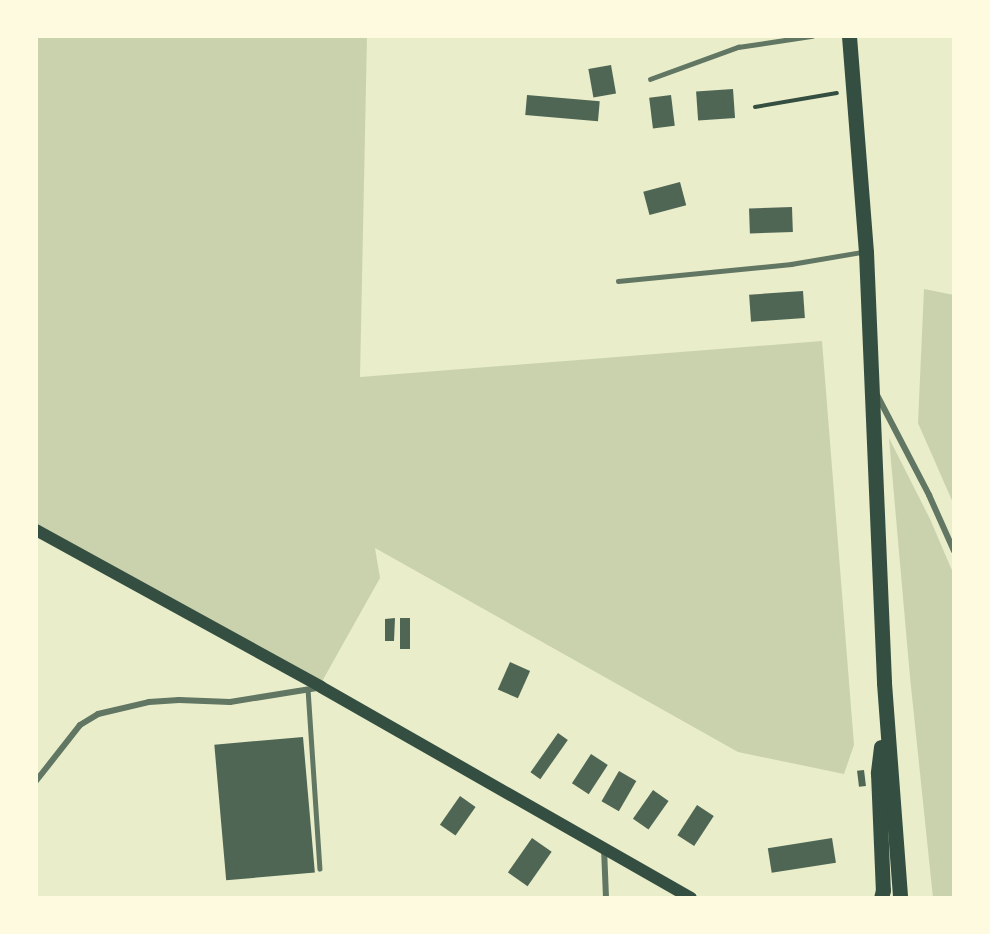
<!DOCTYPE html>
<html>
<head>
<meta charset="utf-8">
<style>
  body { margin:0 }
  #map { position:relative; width:990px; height:934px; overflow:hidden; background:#e9edc9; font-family:"Roboto Condensed",sans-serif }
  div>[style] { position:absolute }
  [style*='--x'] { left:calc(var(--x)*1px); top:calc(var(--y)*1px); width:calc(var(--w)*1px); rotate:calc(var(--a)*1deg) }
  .green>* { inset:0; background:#cad2ad }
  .building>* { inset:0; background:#4f6655; transform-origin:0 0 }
  .path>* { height:4px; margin:-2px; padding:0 2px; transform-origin:2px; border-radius:2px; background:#344e41 }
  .service>* { height:4.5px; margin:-2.25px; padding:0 2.25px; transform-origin:2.25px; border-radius:2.25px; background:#617663 }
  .minor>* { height:6px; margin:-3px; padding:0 3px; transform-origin:3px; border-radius:3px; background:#617663 }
  .secondary>* { height:12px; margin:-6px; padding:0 6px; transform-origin:6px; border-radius:6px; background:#344e41 }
  .trunk>* { height:15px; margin:-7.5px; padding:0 7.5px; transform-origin:7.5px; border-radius:7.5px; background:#344e41 }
  span { translate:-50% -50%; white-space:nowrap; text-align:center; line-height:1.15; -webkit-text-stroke:6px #fefae0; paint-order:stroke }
  .frame { position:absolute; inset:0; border:38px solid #fefae0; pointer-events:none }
</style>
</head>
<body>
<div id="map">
  <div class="green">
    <div style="clip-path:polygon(36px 36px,367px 36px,360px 377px,822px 341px,854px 745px,844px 774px,738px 752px,375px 548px,380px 578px,320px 685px,36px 528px)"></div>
    <div style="clip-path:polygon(924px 289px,954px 295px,954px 505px,918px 423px)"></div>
    <div style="clip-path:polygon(889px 438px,930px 519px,954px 575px,954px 898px,933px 898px,910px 677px)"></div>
  </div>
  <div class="building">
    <div style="left:611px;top:65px;width:29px;height:23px;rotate:80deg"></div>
    <div style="left:733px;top:89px;width:29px;height:37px;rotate:86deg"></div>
    <div style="left:527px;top:95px;width:73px;height:20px;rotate:5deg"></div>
    <div style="left:671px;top:95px;width:31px;height:22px;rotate:83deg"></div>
    <div style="left:680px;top:182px;width:24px;height:38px;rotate:75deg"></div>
    <div style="left:792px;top:207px;width:25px;height:43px;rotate:88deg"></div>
    <div style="left:803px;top:291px;width:27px;height:54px;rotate:86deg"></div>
    <div style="clip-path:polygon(395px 618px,394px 641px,385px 641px,385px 619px)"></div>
    <div style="left:400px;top:618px;width:10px;height:31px"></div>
    <div style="left:510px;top:662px;width:22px;height:30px;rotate:24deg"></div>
    <div style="left:558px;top:733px;width:12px;height:48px;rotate:35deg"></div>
    <div style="left:303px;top:737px;width:136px;height:89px;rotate:85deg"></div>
    <div style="left:591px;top:754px;width:20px;height:35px;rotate:33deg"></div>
    <div style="left:864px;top:770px;width:16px;height:7px;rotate:83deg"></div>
    <div style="left:619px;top:771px;width:20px;height:35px;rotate:30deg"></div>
    <div style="left:653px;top:790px;width:19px;height:35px;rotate:35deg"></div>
    <div style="left:460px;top:796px;width:19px;height:35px;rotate:35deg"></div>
    <div style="left:697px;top:805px;width:20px;height:36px;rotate:33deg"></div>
    <div style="left:532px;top:838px;width:24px;height:42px;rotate:35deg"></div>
    <div style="left:832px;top:838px;width:25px;height:65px;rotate:81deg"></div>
  </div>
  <div class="path">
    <div style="--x:755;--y:107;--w:83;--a:-9.7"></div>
  </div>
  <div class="service">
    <div style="--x:650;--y:79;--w:94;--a:-20"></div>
    <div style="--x:738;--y:47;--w:75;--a:-8.5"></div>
    <div style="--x:618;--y:281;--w:174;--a:-5.6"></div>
    <div style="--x:791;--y:264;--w:72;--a:-9.6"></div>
    <div style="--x:308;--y:689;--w:180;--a:86.2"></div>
  </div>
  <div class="minor">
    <div style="--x:877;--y:395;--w:113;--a:62.5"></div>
    <div style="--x:929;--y:495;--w:61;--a:65.9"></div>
    <div style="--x:36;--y:781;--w:71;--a:-51.8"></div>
    <div style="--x:80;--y:725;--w:21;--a:-31"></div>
    <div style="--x:98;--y:714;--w:52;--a:-13.2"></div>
    <div style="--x:149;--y:702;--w:30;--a:-4"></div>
    <div style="--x:179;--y:700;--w:51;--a:2.2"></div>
    <div style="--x:230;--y:702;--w:88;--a:-9.1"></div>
    <div style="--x:604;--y:848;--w:50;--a:87.7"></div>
  </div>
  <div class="secondary">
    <div style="--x:36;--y:530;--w:325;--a:28.8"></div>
    <div style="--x:321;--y:687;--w:426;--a:29.7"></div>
  </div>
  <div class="trunk">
    <div style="--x:849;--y:36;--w:217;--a:85.5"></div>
    <div style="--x:866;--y:252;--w:431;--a:87.6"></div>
    <div style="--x:884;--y:683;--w:216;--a:85.7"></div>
    <div style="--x:881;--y:747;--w:26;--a:97"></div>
    <div style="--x:878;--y:773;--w:117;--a:87.6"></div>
    <div style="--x:883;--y:890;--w:8;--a:104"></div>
  </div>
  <div class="frame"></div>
</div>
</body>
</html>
